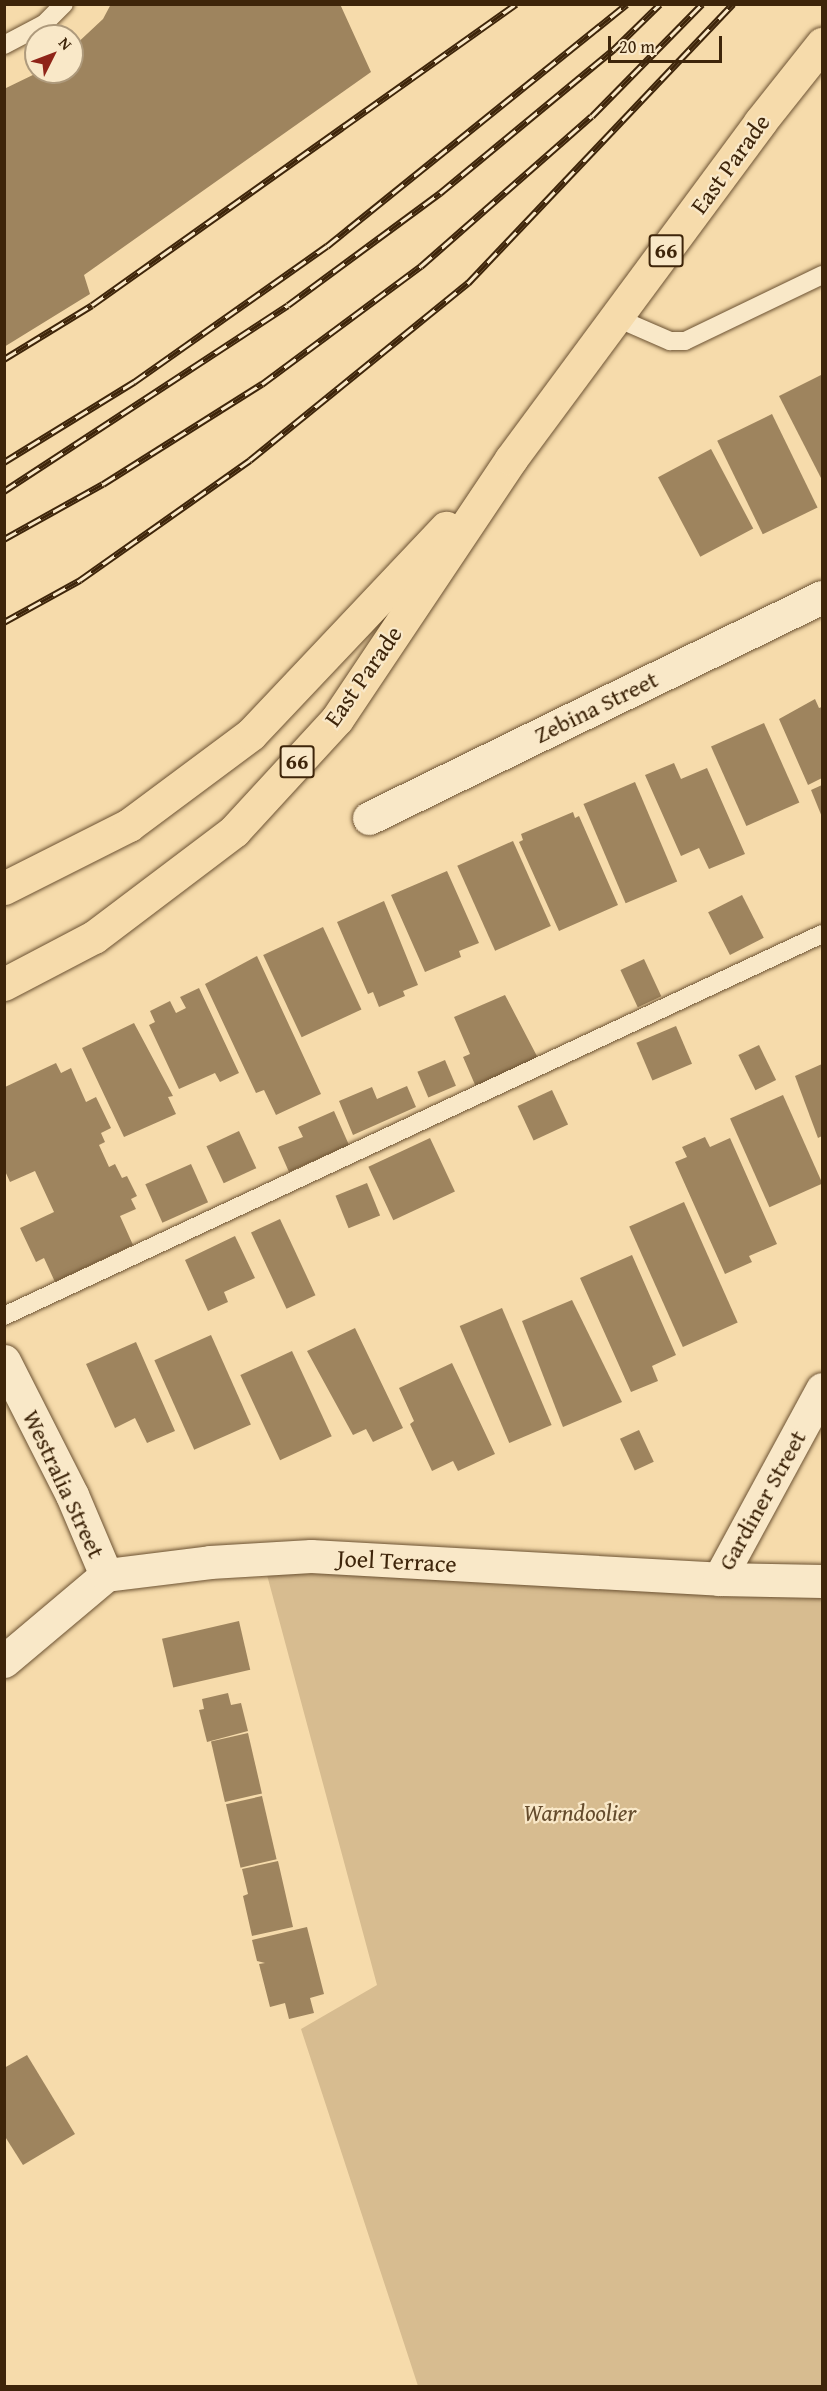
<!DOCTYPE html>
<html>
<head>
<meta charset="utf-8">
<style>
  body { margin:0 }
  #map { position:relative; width:827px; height:2391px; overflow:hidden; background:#f6dbab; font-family:"Gentium Book Plus",serif }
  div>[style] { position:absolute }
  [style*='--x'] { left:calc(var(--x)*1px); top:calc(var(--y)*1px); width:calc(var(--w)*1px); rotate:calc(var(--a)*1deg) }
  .green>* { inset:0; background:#d7bc90 }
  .building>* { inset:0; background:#9e845e; transform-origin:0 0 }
  .roads { filter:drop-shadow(0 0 2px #6c5232) drop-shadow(0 0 2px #6c5232) }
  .service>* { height:18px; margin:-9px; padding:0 9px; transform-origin:9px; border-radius:9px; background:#f9e8c8 }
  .minor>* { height:33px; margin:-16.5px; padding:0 16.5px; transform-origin:16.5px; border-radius:16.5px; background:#f9e8c8 }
  .trunk>* { height:33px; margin:-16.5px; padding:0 16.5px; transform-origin:16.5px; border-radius:16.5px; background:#f6dbab }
  .rail>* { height:7px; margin-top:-3.5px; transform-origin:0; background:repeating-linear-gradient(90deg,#f9e8c8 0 14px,#3e250a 0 28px); box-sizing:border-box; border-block:2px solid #3e250a }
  span { translate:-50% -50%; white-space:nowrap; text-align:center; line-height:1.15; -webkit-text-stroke:4.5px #f9e8c8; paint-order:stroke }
  .shield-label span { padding:2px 4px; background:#f9e8c8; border:2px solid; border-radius:4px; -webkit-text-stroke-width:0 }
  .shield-label { font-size:22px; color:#3e250a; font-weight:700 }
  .street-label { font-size:24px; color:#3e250a }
  .park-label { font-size:24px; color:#644b2c; font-style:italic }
  .frame { position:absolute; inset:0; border:6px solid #3e250a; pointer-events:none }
  .north { position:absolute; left:24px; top:24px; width:60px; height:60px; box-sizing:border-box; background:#f9e8c8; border:2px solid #ae9a7c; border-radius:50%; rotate:48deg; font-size:16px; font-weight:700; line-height:24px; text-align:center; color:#3e250a }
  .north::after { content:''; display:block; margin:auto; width:21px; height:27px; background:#8f2418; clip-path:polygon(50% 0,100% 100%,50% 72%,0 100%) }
  .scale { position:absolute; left:608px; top:36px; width:114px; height:27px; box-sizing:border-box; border:3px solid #3e250a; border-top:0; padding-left:8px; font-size:18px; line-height:21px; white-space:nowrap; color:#3e250a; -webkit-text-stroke:4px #f9e8c8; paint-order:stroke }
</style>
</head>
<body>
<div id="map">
  <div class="green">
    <div style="clip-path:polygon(311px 1556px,822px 1581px,822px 2386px,418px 2386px,301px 2029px,377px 1985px,267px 1575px)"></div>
  </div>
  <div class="building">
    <div style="clip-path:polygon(111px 4px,340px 4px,371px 72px,84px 275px,90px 294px,4px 347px,4px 89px,39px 72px,72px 72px,72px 48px,103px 19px)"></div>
    <div style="clip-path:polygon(821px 375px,822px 378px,822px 480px,779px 396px)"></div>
    <div style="left:772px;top:414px;width:104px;height:61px;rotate:64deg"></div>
    <div style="left:711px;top:449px;width:90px;height:60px;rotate:62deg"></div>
    <div style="clip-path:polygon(815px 699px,819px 708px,822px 707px,822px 778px,808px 785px,779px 719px)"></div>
    <div style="left:764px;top:723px;width:87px;height:58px;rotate:66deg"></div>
    <div style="clip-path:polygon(674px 763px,681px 779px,707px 768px,745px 854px,709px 869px,699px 848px,681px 856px,645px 775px)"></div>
    <div style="left:635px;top:782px;width:108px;height:56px;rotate:67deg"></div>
    <div style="clip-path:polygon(822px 785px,822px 817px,811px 790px)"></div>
    <div style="clip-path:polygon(573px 812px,575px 818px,579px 816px,618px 905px,559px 931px,519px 842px,523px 840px,521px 834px)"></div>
    <div style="left:513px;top:841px;width:93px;height:61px;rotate:66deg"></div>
    <div style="clip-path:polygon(447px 871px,479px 943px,459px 951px,461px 957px,425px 972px,391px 895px)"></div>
    <div style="left:742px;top:895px;width:48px;height:38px;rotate:63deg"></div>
    <div style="clip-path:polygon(384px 901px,418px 985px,403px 991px,405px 996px,379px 1007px,373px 992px,368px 994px,337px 922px)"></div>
    <div style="left:323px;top:927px;width:91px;height:66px;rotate:65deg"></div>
    <div style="clip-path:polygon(257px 956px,321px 1094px,276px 1115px,264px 1090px,256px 1093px,205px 984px)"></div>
    <div style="left:644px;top:959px;width:41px;height:26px;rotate:65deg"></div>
    <div style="clip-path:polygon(199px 988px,239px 1073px,220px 1082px,215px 1073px,179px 1089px,149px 1025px,155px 1022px,150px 1011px,170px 1001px,176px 1013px,186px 1008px,180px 997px)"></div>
    <div style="clip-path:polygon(505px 995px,539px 1060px,476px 1087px,463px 1057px,470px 1054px,454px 1017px)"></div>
    <div style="clip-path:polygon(134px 1023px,173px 1096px,168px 1097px,176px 1114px,124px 1137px,82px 1048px)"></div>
    <div style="left:676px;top:1026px;width:41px;height:43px;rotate:67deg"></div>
    <div style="left:759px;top:1045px;width:39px;height:23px;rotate:64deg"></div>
    <div style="left:445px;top:1060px;width:28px;height:30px;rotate:67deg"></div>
    <div style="clip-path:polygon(56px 1063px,61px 1073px,71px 1068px,86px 1102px,96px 1097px,111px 1128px,101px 1133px,105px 1142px,99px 1145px,109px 1167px,115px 1164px,122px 1178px,127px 1176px,137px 1196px,131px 1199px,136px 1209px,120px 1216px,133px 1245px,55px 1282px,44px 1258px,36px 1262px,20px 1228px,54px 1212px,35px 1171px,10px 1182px,5px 1171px,5px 1087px)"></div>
    <div style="clip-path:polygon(822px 1064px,822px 1136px,818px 1138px,795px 1076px)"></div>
    <div style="clip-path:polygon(407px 1086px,416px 1107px,353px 1135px,339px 1101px,372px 1087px,377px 1099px)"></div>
    <div style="left:552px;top:1090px;width:38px;height:38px;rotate:65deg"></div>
    <div style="left:783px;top:1095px;width:97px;height:58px;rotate:66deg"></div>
    <div style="clip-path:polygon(334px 1111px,349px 1145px,289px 1172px,278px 1147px,303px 1137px,298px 1127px)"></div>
    <div style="left:239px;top:1131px;width:41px;height:36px;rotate:65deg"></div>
    <div style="clip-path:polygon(705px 1137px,710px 1147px,730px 1138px,777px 1244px,749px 1256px,752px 1262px,725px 1274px,675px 1162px,687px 1157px,682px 1147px)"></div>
    <div style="left:430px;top:1138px;width:59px;height:68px;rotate:65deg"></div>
    <div style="left:191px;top:1164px;width:42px;height:50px;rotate:66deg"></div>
    <div style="left:367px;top:1183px;width:35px;height:34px;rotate:68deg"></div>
    <div style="left:684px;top:1202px;width:132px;height:60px;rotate:66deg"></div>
    <div style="left:280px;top:1219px;width:84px;height:32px;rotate:65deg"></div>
    <div style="clip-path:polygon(235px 1236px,255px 1278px,224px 1292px,228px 1302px,208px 1311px,185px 1260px)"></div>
    <div style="clip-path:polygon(632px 1255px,676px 1355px,652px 1366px,658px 1381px,631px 1392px,580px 1278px)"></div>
    <div style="clip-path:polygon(572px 1300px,622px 1402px,563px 1427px,522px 1321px)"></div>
    <div style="left:502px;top:1308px;width:127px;height:46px;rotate:67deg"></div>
    <div style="clip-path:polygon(355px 1328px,403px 1428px,373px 1442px,366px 1429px,353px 1435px,307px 1351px)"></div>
    <div style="left:211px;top:1335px;width:98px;height:62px;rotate:66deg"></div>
    <div style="clip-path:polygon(136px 1342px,175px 1431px,147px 1443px,135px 1418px,115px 1428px,86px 1364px)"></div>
    <div style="left:292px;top:1351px;width:94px;height:57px;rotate:65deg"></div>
    <div style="clip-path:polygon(452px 1363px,495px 1454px,458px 1471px,453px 1461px,432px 1471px,410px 1424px,414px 1421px,399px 1388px)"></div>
    <div style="left:639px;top:1430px;width:35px;height:21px;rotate:65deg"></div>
    <div style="left:239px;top:1621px;width:50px;height:79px;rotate:77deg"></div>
    <div style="clip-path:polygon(228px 1693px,231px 1705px,241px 1703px,248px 1731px,207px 1742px,199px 1710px,204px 1709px,202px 1699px)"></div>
    <div style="left:248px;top:1733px;width:62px;height:38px;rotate:77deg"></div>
    <div style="left:262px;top:1796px;width:65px;height:37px;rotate:77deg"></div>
    <div style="clip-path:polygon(278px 1861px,293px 1927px,252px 1936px,243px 1896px,248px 1894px,242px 1869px)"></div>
    <div style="clip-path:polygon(307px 1927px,324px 1994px,310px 1998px,314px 2013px,289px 2019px,285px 2003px,270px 2007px,259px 1964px,265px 1963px,257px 1961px,252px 1940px)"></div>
    <div style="clip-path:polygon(27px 2055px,75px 2134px,23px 2165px,4px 2135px,4px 2068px)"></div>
  </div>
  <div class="roads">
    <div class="service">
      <div style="--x:4;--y:45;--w:45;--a:-27.7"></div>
      <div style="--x:44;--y:24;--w:28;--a:-45"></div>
      <div style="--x:617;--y:318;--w:58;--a:23.5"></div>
      <div style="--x:670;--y:341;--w:15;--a:0"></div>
      <div style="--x:685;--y:341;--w:152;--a:-25.7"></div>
      <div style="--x:4;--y:1316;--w:903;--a:-25.03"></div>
    </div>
    <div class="minor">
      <div style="--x:369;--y:818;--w:504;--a:-26.01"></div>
      <div style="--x:4;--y:1361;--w:150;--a:63.1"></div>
      <div style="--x:72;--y:1495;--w:87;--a:67"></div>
      <div style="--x:719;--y:1579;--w:216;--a:-61.5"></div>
      <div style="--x:4;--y:1661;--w:133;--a:-40.1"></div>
      <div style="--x:106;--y:1575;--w:105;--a:-7.1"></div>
      <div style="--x:210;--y:1562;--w:101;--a:-3.4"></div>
      <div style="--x:311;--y:1556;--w:409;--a:3.2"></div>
      <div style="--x:719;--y:1579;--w:103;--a:1.1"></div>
    </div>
    <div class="trunk">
      <div style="--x:4;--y:888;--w:140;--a:-26.7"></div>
      <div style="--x:129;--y:825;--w:152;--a:-36.7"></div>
      <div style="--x:251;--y:734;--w:284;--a:-46.6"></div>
      <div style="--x:4;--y:984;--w:102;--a:-27.6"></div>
      <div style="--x:94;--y:937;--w:176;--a:-37.1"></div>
      <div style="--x:234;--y:831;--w:152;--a:-47.4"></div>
      <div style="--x:337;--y:719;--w:313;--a:-56.2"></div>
      <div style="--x:511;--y:459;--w:419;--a:-53.5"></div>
      <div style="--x:760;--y:122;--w:100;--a:-51.5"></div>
    </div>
  </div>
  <div class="rail">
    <div style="--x:4;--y:359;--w:103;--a:-31.5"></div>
    <div style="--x:92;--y:305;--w:520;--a:-35.37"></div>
    <div style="--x:4;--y:462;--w:153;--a:-31.6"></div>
    <div style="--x:134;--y:382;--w:236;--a:-35.2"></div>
    <div style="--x:327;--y:246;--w:385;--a:-38.9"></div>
    <div style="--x:4;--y:491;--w:339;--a:-33.2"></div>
    <div style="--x:288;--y:305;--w:189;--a:-36.4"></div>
    <div style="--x:440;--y:193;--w:226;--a:-39.6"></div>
    <div style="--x:614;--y:49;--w:64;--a:-44.4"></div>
    <div style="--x:4;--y:539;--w:113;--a:-29.1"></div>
    <div style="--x:103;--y:484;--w:188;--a:-32.2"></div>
    <div style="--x:262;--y:384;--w:198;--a:-36.6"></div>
    <div style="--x:421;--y:266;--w:227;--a:-41.3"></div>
    <div style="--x:592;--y:116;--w:157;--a:-45.5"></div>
    <div style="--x:4;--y:622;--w:87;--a:-28.9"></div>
    <div style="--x:80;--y:580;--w:208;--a:-35.2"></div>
    <div style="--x:250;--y:460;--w:281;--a:-39.1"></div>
    <div style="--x:468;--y:283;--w:385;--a:-46.5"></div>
  </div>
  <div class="shield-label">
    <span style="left:666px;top:251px">66</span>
    <span style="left:297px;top:762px">66</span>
  </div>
  <div class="street-label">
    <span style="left:730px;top:164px;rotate:-54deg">East Parade</span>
    <span style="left:363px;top:676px;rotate:-55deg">East Parade</span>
    <span style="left:596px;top:707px;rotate:-26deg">Zebina Street</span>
    <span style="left:64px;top:1484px;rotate:65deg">Westralia Street</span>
    <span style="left:762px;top:1500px;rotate:-61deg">Gardiner Street</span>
    <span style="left:397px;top:1561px;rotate:3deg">Joel Terrace</span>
  </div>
  <div class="park-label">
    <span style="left:580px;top:1813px">Warndoolier</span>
  </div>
  <div class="frame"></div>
  <div class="north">N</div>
  <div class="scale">20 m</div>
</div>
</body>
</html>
